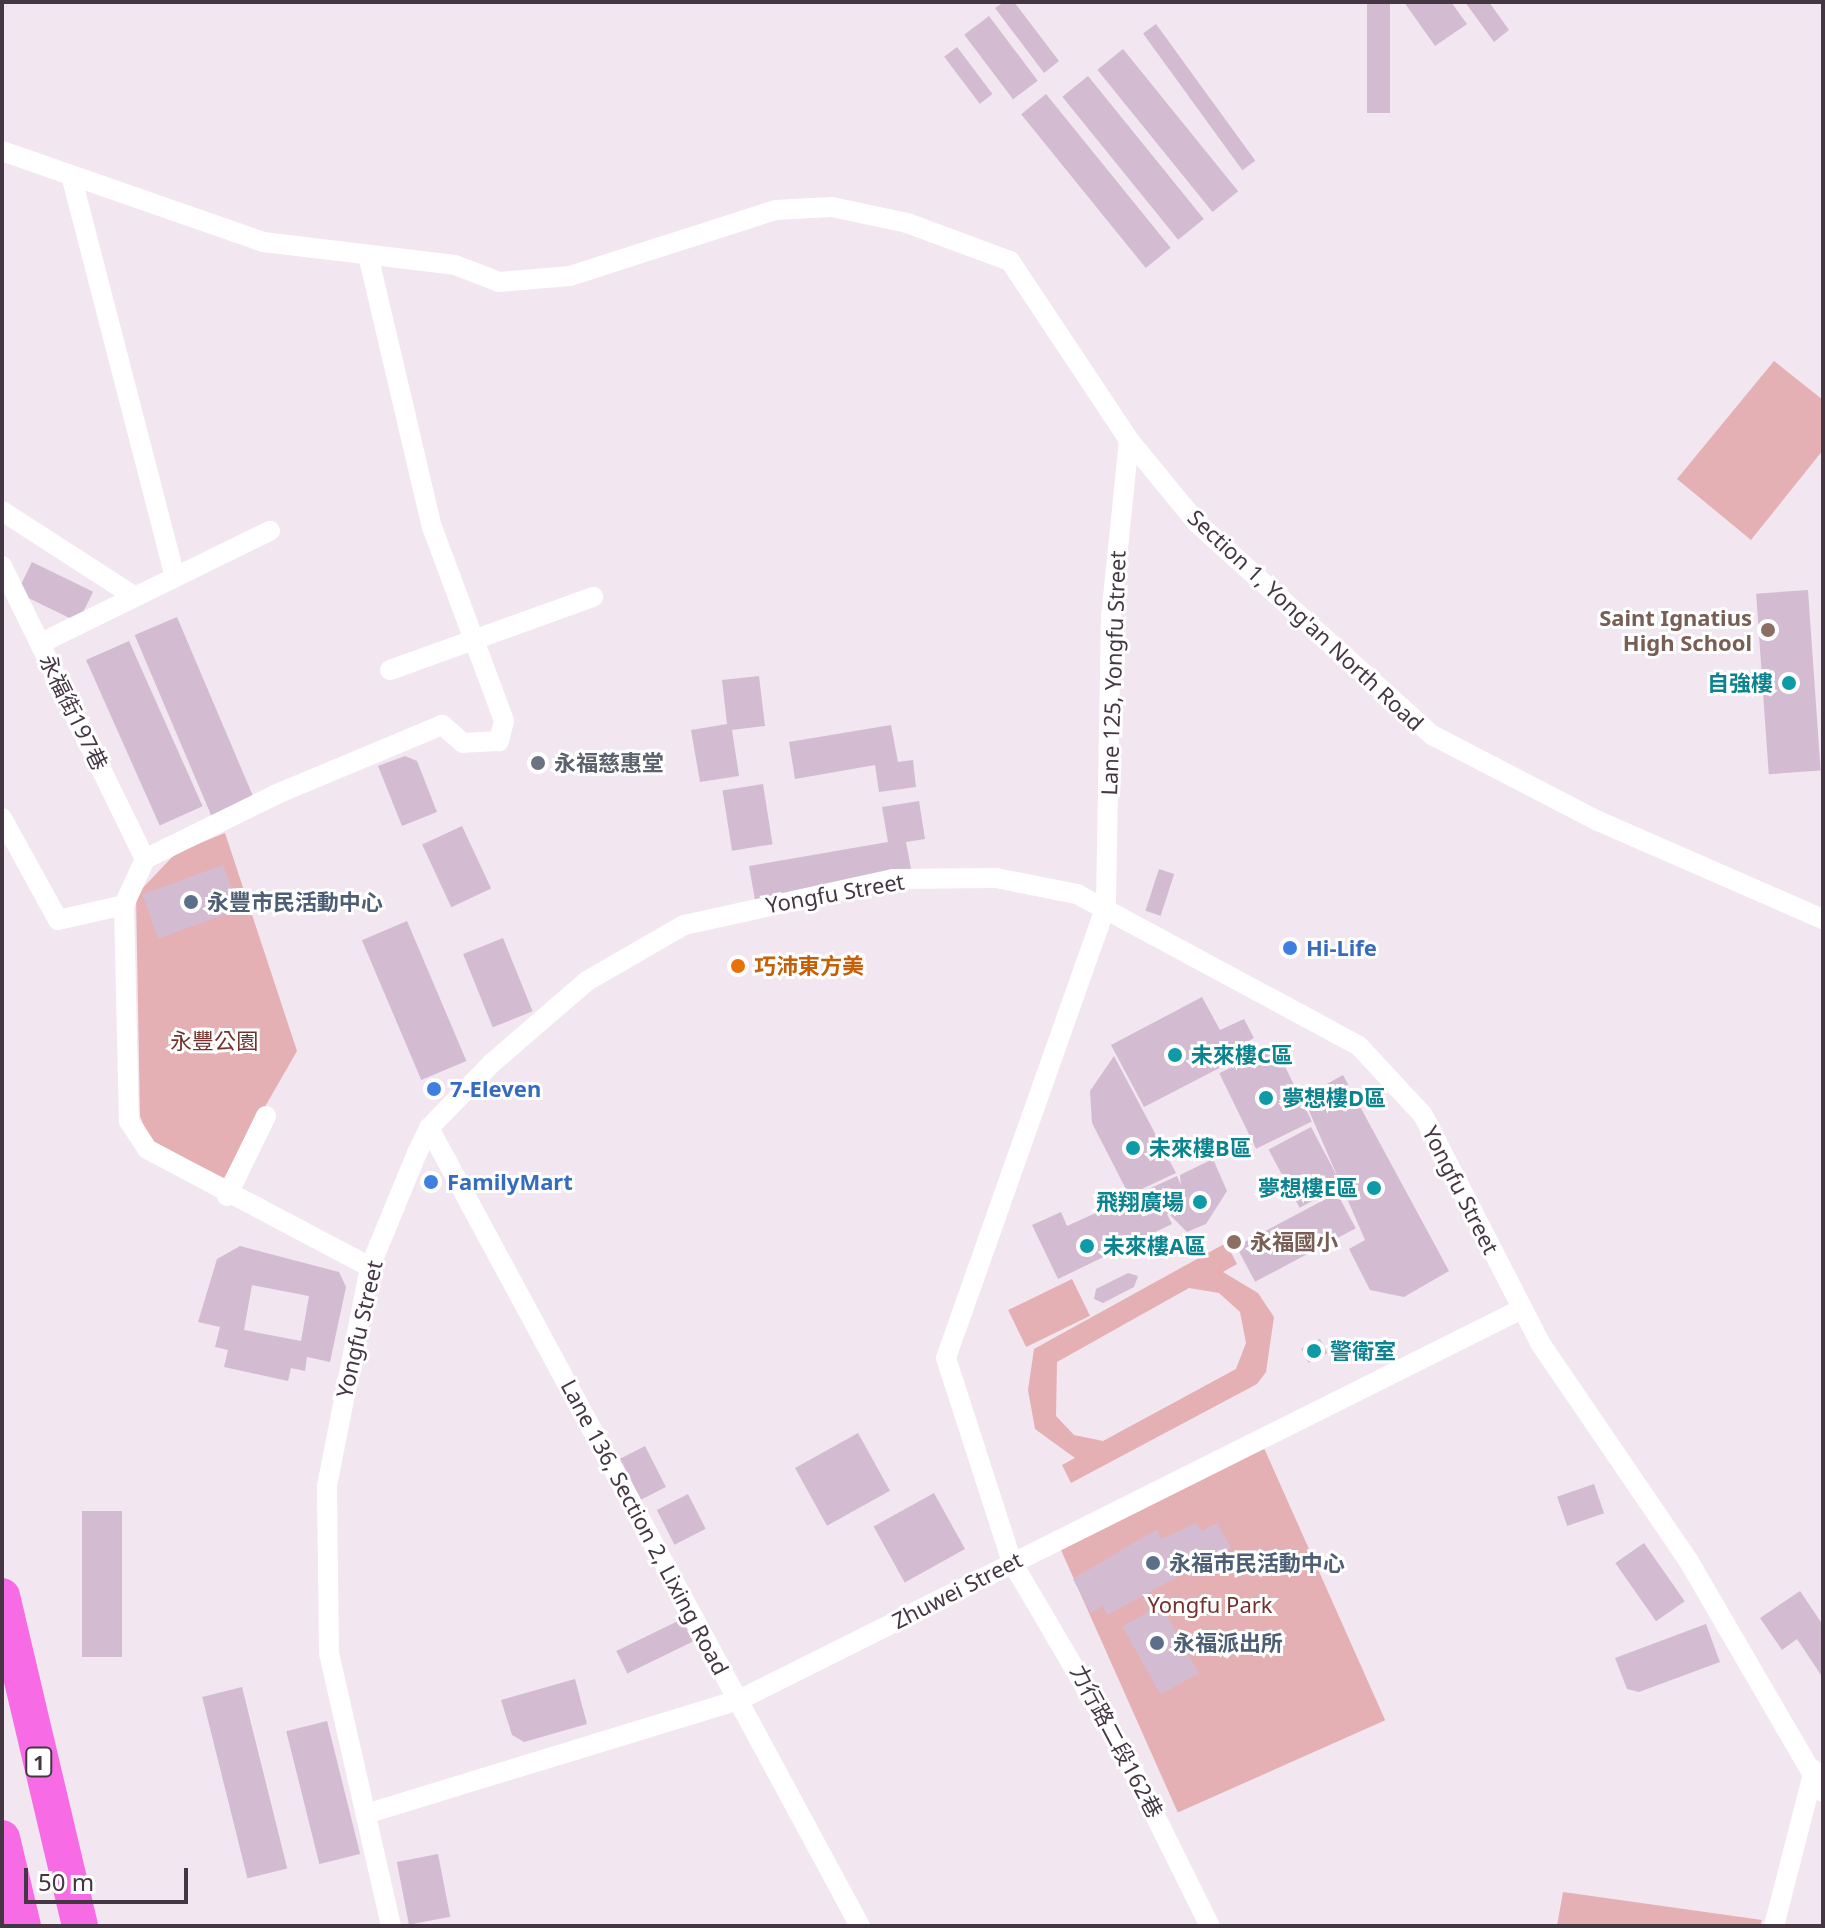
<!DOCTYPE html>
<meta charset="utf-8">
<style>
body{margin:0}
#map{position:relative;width:1825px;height:1928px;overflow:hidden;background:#f2e6f0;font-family:"Noto Sans","Noto Sans TC",sans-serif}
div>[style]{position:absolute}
.green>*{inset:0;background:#e5b0b4;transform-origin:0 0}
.building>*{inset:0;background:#d3bcd1;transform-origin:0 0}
.minor>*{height:20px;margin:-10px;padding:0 10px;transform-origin:10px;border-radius:10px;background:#fff}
.motorway>*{height:36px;margin:-18px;padding:0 18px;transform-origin:18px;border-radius:18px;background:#f76ce4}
.dots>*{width:22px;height:22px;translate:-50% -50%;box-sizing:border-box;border:4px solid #fff;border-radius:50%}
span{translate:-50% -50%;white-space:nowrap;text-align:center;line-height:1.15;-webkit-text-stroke:6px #fff;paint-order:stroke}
.shield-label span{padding:2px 6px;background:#fff;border:2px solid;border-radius:6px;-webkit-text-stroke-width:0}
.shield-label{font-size:20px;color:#443643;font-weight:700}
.education-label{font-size:22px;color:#785e54;font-weight:700}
.right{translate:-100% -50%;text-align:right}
.left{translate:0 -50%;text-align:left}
.street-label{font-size:22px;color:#443643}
.culture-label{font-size:22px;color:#0d838f;font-weight:700}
.worship-label{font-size:22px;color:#5b616d;font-weight:700}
.service-label{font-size:22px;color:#4e5e75;font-weight:700}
.shop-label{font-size:22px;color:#366cbe;font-weight:700}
.food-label{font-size:22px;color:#c56008;font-weight:700}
.park-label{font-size:22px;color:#73322c}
.frame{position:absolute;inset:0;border:4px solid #443643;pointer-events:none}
.scale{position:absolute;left:24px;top:1868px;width:164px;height:36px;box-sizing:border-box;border:4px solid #443643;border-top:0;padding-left:10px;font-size:24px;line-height:28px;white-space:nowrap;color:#443643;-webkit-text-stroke:6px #fff;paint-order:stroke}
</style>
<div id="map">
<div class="green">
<i style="clip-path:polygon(1774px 361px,1823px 400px,1823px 450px,1751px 540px,1677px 479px)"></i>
<i style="clip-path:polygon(225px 833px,297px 1051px,224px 1178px,150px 1141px,140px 1116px,136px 895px,176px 853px)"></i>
<i style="clip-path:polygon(evenodd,1226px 1243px,1237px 1264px,1223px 1272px,1258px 1293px,1274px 1317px,1266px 1372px,1257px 1384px,1071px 1483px,1062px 1465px,1075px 1458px,1035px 1429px,1028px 1390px,1034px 1349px,1226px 1243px,1189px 1288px,1219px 1293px,1240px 1312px,1246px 1343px,1236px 1369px,1103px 1441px,1074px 1435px,1056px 1416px,1057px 1362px,1189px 1288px)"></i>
<i style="left:1072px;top:1279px;width:41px;height:71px;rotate:64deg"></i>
<i style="left:1264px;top:1448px;width:298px;height:227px;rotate:66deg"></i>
<i style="clip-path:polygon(1563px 1892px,1762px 1920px,1760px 1926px,1557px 1926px)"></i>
</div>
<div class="building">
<i style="clip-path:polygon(1004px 2px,1014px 2px,1059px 61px,1044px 73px,995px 8px)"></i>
<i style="left:1367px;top:2px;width:23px;height:111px"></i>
<i style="clip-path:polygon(1404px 2px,1451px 2px,1467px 24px,1435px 46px)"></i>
<i style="clip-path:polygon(1465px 2px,1489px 2px,1509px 30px,1494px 42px)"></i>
<i style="left:989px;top:16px;width:81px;height:31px;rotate:53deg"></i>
<i style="left:1156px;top:24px;width:169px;height:16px;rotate:54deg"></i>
<i style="left:957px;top:47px;width:59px;height:16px;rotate:53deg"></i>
<i style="left:1123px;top:49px;width:183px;height:33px;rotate:51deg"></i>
<i style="left:1088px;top:76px;width:184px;height:33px;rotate:51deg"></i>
<i style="left:1046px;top:94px;width:198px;height:32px;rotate:51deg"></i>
<i style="left:32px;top:562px;width:68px;height:34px;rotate:26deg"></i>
<i style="left:1808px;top:590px;width:181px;height:52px;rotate:86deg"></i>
<i style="left:177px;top:617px;width:198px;height:46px;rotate:67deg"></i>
<i style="left:129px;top:641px;width:181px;height:47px;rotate:66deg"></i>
<i style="clip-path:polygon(759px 676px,765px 726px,732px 730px,739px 776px,700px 782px,691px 730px,727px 724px,722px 680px)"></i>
<i style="clip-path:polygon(891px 725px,898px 762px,913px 760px,916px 787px,879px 792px,875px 765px,795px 779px,789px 742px)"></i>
<i style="clip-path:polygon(405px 756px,417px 761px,437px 812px,402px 826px,378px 766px)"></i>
<i style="left:763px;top:784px;width:61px;height:41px;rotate:81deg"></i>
<i style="clip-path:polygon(919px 801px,925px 839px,906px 842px,912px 874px,755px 900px,749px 866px,888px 842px,882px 807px)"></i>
<i style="left:462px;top:826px;width:69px;height:44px;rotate:65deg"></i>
<i style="left:223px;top:865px;width:47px;height:86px;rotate:70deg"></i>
<i style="left:1159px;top:869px;width:16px;height:44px;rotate:18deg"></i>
<i style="left:407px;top:921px;width:152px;height:49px;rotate:67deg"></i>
<i style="left:503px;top:938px;width:79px;height:43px;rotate:68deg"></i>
<i style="clip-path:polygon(1202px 997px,1220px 1030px,1244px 1019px,1254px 1038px,1231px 1051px,1235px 1060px,1144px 1107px,1111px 1045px)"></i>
<i style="left:1275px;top:1046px;width:84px;height:62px;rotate:64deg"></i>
<i style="clip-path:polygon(1114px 1056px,1176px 1173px,1129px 1195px,1092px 1123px,1090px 1091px)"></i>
<i style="clip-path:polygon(1343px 1075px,1449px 1271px,1404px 1297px,1370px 1290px,1349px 1249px,1365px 1240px,1303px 1097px)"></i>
<i style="left:1311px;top:1127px;width:66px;height:48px;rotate:62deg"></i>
<i style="clip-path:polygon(1213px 1159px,1227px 1191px,1206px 1224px,1187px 1232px,1170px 1215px,1183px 1208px,1180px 1175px)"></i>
<i style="clip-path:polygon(1177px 1176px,1183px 1190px,1173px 1195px,1179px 1208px,1167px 1214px,1172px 1224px,1058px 1279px,1032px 1225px,1061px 1212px,1067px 1226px)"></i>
<i style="left:1337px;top:1193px;width:40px;height:114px;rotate:62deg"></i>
<i style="clip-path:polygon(evenodd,240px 1246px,339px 1272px,346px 1287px,330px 1362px,307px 1357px,305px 1371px,291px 1368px,288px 1381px,224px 1367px,228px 1350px,215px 1347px,220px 1327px,198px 1322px,217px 1259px,240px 1246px,252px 1285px,309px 1296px,301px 1341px,244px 1330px,252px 1285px)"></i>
<i style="clip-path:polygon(1128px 1273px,1138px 1276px,1134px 1287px,1103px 1303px,1094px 1299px,1096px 1289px)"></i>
<i style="left:1320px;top:1339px;width:16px;height:21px;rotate:63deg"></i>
<i style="left:858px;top:1433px;width:66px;height:72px;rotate:61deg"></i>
<i style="left:645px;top:1446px;width:46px;height:28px;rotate:63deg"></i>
<i style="left:1594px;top:1484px;width:31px;height:39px;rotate:71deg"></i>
<i style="left:934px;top:1493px;width:64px;height:69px;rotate:61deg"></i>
<i style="left:688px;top:1494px;width:39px;height:35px;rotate:63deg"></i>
<i style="left:82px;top:1511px;width:40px;height:146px"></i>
<i style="clip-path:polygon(1196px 1523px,1202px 1531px,1217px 1523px,1231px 1548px,1107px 1615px,1103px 1606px,1091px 1613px,1073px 1579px,1157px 1529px,1161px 1539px)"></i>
<i style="left:1644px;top:1543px;width:71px;height:35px;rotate:55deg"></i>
<i style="clip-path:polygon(1800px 1591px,1823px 1625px,1823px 1678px,1797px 1639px,1782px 1650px,1760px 1618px)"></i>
<i style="left:1161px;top:1605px;width:78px;height:44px;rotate:61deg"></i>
<i style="left:682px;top:1619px;width:25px;height:73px;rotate:64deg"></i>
<i style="clip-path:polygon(1706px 1624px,1720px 1662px,1639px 1692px,1627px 1689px,1615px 1658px)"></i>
<i style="clip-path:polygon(575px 1679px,587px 1724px,524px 1742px,512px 1735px,501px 1700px)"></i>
<i style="left:242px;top:1687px;width:187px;height:41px;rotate:76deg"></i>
<i style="left:327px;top:1721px;width:137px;height:42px;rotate:76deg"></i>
<i style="left:438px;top:1854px;width:64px;height:42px;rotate:79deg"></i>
</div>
<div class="minor">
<i style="left:2px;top:151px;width:276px;rotate:19.2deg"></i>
<i style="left:263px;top:242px;width:193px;rotate:6.8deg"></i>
<i style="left:455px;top:265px;width:47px;rotate:21.1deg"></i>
<i style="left:499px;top:282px;width:71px;rotate:-4.8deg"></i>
<i style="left:570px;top:276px;width:216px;rotate:-17.8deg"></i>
<i style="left:776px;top:210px;width:56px;rotate:-3.1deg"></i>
<i style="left:832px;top:207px;width:77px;rotate:12deg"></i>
<i style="left:907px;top:223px;width:110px;rotate:20.3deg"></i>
<i style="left:1010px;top:261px;width:215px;rotate:56.4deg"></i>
<i style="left:1129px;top:440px;width:106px;rotate:50.7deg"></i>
<i style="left:1196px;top:522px;width:318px;rotate:42.1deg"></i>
<i style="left:1432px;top:735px;width:185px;rotate:27.4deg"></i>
<i style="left:1596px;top:820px;width:248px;rotate:23.6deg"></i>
<i style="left:72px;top:179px;width:411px;rotate:75.5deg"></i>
<i style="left:368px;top:255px;width:279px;rotate:76.8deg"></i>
<i style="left:432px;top:527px;width:207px;rotate:69.6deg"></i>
<i style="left:504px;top:721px;width:21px;rotate:104deg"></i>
<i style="left:499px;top:741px;width:36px;rotate:177deg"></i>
<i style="left:463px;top:743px;width:28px;rotate:-139deg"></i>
<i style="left:442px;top:725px;width:181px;rotate:157.3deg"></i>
<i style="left:275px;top:795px;width:145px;rotate:153.8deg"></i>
<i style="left:145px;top:859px;width:51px;rotate:114.5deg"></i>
<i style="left:124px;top:905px;width:216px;rotate:88.7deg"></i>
<i style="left:129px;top:1121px;width:33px;rotate:57deg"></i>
<i style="left:147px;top:1149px;width:252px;rotate:27.9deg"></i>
<i style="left:1129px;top:440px;width:177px;rotate:95.8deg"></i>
<i style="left:1111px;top:616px;width:290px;rotate:91deg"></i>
<i style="left:1106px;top:906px;width:479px;rotate:109.5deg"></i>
<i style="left:946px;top:1358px;width:214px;rotate:72.1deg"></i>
<i style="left:1012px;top:1562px;width:221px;rotate:59.6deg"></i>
<i style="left:1124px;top:1753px;width:193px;rotate:63.6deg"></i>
<i style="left:2px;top:511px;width:157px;rotate:32.8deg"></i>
<i style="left:2px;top:566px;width:326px;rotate:64deg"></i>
<i style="left:41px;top:643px;width:255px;rotate:-26.1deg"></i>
<i style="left:390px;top:670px;width:216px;rotate:-19.8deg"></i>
<i style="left:2px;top:818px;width:116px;rotate:61.2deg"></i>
<i style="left:58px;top:920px;width:68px;rotate:-12.8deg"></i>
<i style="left:429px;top:1128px;width:907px;rotate:61.63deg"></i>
<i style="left:227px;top:1196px;width:89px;rotate:-64deg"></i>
<i style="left:369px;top:1813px;width:387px;rotate:-17deg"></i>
<i style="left:739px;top:1700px;width:875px;rotate:-26.54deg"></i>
<i style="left:391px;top:1926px;width:280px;rotate:-102.8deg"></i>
<i style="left:329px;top:1653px;width:167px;rotate:-90.7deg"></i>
<i style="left:327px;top:1486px;width:223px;rotate:-78.9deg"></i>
<i style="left:370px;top:1267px;width:123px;rotate:-67.6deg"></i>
<i style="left:417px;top:1153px;width:28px;rotate:-64deg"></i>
<i style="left:429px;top:1128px;width:91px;rotate:-45.9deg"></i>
<i style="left:492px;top:1063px;width:125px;rotate:-40.8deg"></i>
<i style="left:587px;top:981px;width:112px;rotate:-30deg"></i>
<i style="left:684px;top:925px;width:214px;rotate:-12.4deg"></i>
<i style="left:893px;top:879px;width:103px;rotate:-0.6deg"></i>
<i style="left:996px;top:878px;width:83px;rotate:11.2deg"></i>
<i style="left:1077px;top:894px;width:320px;rotate:28.3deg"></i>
<i style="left:1359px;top:1046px;width:94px;rotate:47.2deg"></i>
<i style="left:1423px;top:1115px;width:256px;rotate:62.8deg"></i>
<i style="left:1540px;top:1343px;width:263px;rotate:55.7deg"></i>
<i style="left:1688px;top:1560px;width:268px;rotate:59.8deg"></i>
<i style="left:1774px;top:1926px;width:161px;rotate:-75.6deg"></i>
</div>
<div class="motorway">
<i style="left:2px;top:1596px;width:339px;rotate:76.7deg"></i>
<i style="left:2px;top:1838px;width:90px;rotate:76.6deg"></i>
</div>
<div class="dots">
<i style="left:1768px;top:630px;background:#8d6e63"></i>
<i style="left:1789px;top:683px;background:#0f9aa8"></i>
<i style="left:538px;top:763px;background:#6b7280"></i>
<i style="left:191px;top:902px;background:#5c6f8a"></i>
<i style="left:1290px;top:948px;background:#3f7fe0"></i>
<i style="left:738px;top:966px;background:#e8710a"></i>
<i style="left:1175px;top:1055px;background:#0f9aa8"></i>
<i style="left:434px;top:1089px;background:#3f7fe0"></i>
<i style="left:1266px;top:1098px;background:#0f9aa8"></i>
<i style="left:1133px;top:1148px;background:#0f9aa8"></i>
<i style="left:431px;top:1182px;background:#3f7fe0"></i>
<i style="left:1374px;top:1188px;background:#0f9aa8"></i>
<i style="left:1200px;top:1202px;background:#0f9aa8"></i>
<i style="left:1234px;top:1242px;background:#8d6e63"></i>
<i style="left:1087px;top:1246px;background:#0f9aa8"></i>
<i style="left:1314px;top:1351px;background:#0f9aa8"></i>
<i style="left:1153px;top:1563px;background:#5c6f8a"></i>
<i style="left:1157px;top:1643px;background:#5c6f8a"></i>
</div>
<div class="shield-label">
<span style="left:39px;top:1762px">1</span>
</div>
<div class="education-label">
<span class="right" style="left:1752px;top:630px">Saint Ignatius<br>High School</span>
<span class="left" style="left:1250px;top:1242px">永福國小</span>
</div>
<div class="street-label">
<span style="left:1306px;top:620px;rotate:43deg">Section 1, Yong'an North Road</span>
<span style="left:1113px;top:673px;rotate:-88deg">Lane 125, Yongfu Street</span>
<span style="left:74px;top:712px;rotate:64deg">永福街197巷</span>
<span style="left:835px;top:893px;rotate:-10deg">Yongfu Street</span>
<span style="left:1461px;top:1190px;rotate:63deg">Yongfu Street</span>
<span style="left:359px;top:1329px;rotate:-77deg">Yongfu Street</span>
<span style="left:645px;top:1527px;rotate:62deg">Lane 136, Section 2, Lixing Road</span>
<span style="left:957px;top:1590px;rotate:-27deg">Zhuwei Street</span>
<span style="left:1117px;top:1741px;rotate:62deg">力行路二段162巷</span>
</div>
<div class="culture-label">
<span class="right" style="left:1773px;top:683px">自強樓</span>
<span class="left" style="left:1191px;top:1055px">未來樓C區</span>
<span class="left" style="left:1282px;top:1098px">夢想樓D區</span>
<span class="left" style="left:1149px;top:1148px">未來樓B區</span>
<span class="right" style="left:1358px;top:1188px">夢想樓E區</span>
<span class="right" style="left:1184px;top:1202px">飛翔廣場</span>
<span class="left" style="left:1103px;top:1246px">未來樓A區</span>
<span class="left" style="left:1330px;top:1351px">警衛室</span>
</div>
<div class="worship-label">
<span class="left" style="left:554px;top:763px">永福慈惠堂</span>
</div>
<div class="service-label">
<span class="left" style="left:207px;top:902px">永豐市民活動中心</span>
<span class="left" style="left:1169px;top:1563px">永福市民活動中心</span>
<span class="left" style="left:1173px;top:1643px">永福派出所</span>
</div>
<div class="shop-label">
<span class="left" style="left:1306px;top:948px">Hi-Life</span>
<span class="left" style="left:450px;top:1089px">7-Eleven</span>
<span class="left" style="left:447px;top:1182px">FamilyMart</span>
</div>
<div class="food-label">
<span class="left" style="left:754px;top:966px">巧沛東方美</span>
</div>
<div class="park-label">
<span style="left:214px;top:1041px">永豐公園</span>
<span style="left:1210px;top:1605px">Yongfu Park</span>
</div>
<div class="frame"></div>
<div class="scale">50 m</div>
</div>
